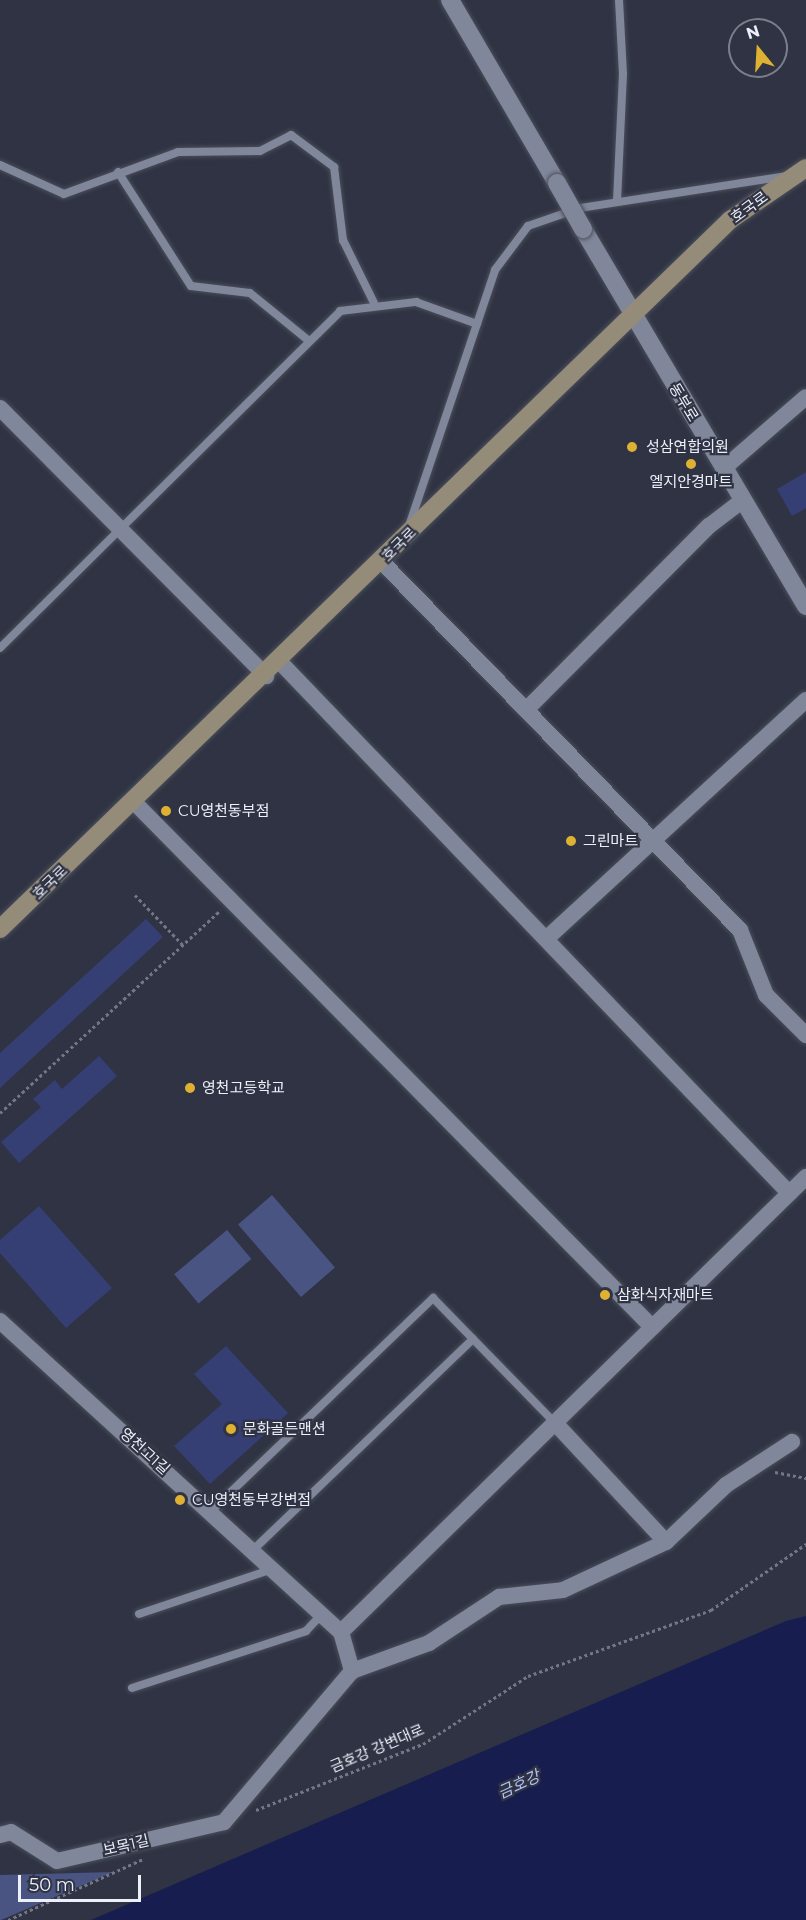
<!DOCTYPE html>
<meta charset="utf-8">
<style>
body{margin:0}
#map{position:relative;width:806px;height:1920px;overflow:hidden;background:#2f3343;font-family:Montserrat,"Noto Sans KR",sans-serif}
div>[style]{position:absolute}
.green>*{inset:0;background:#4a5482;transform-origin:0 0}
.water>*{inset:0;background:#171d4e}
.building>*{inset:0;background:#353f74}
.path>*{height:3px;margin-top:-1.5px;transform-origin:0;background:repeating-linear-gradient(90deg,#737785 0 3px,transparent 0 6px)}
.roads{filter:drop-shadow(0 0 2px #4a4e5b) drop-shadow(0 0 2px #4a4e5b)}
.service>*{height:8px;margin:-4px;padding:0 4px;transform-origin:4px;border-radius:4px;background:#81879a}
.minor>*{height:16px;margin:-8px;padding:0 8px;transform-origin:8px;border-radius:8px;background:#81879a}
.tertiary>*{height:18px;margin:-9px;padding:0 9px;transform-origin:9px;border-radius:9px;background:#81879a}
.secondary>*{height:18px;margin:-9px;padding:0 9px;transform-origin:9px;border-radius:9px;background:#948c78}
.bridges{filter:drop-shadow(0 0 2px #4a4e5b) drop-shadow(0 0 2px #4a4e5b)}
.tertiary-bridge>*{height:18px;margin:-9px;padding:0 9px;transform-origin:9px;border-radius:9px;background:#81879a}
.dots>*{width:16px;height:16px;translate:-50% -50%;box-sizing:border-box;border:3px solid #2f3343;border-radius:50%}
span{translate:-50% -50%;white-space:nowrap;text-align:center;line-height:1.15;-webkit-text-stroke:4.5px #2f3343;paint-order:stroke}
.street-label{font-size:15px;color:#edf0fa}
.poi-label{font-size:15px;color:#edf0fa}
.left{translate:0 -50%;text-align:left}
.water-label{font-size:16px;color:#b5c2f4;font-style:italic}
.north{position:absolute;left:728px;top:18px;width:60px;height:60px;box-sizing:border-box;background:#2f3343;border:2px solid #7b7f8c;border-radius:50%;rotate:342deg;font-size:16px;font-weight:700;line-height:24px;text-align:center;color:#edf0fa}
.north::after{content:'';display:block;margin:auto;width:21px;height:27px;background:#deb133;clip-path:polygon(50% 0,100% 100%,50% 72%,0 100%)}
.scale{position:absolute;left:18px;top:1875px;width:123px;height:27px;box-sizing:border-box;border:3px solid #edf0fa;border-top:0;padding-left:8px;font-size:18px;line-height:21px;white-space:nowrap;color:#edf0fa;-webkit-text-stroke:4px #2f3343;paint-order:stroke}
</style>
<div id="map">
<div class="green">
<i style="left:272px;top:1195px;width:96px;height:45px;rotate:49deg"></i>
<i style="left:227px;top:1230px;width:38px;height:69px;rotate:50deg"></i>
<i style="clip-path:polygon(113px 1872px,1px 1920px,0 1920px,0 1875px)"></i>
</div>
<div class="water">
<i style="clip-path:polygon(806px 1616px,806px 1920px,91px 1920px,786px 1621px)"></i>
</div>
<div class="building">
<i style="clip-path:polygon(806px 472px,806px 508px,792px 516px,777px 489px)"></i>
<i style="clip-path:polygon(146px 919px,163px 937px,0 1088px,0 1053px)"></i>
<i style="clip-path:polygon(99px 1056px,117px 1076px,19px 1163px,1px 1142px,41px 1107px,33px 1099px,55px 1080px,62px 1089px)"></i>
<i style="clip-path:polygon(39px 1206px,112px 1288px,66px 1328px,0 1253px,0 1240px)"></i>
<i style="clip-path:polygon(226px 1346px,288px 1413px,210px 1484px,174px 1446px,222px 1404px,194px 1374px)"></i>
</div>
<div class="path">
<i style="left:135px;top:895px;width:69px;rotate:46.2deg"></i>
<i style="left:0;top:1113px;width:300px;rotate:-42.6deg"></i>
<i style="left:775px;top:1472px;width:32px;rotate:11deg"></i>
<i style="left:256px;top:1810px;width:180px;rotate:-21.6deg"></i>
<i style="left:423px;top:1744px;width:125px;rotate:-32.9deg"></i>
<i style="left:528px;top:1676px;width:195px;rotate:-19.8deg"></i>
<i style="left:711px;top:1610px;width:116px;rotate:-34.8deg"></i>
<i style="left:8px;top:1920px;width:148px;rotate:-24.3deg"></i>
</div>
<div class="roads">
<div class="service">
<i style="left:0;top:165px;width:70px;rotate:24.4deg"></i>
<i style="left:64px;top:194px;width:121px;rotate:-20.2deg"></i>
<i style="left:178px;top:152px;width:82px;rotate:-0.7deg"></i>
<i style="left:260px;top:151px;width:35px;rotate:-27deg"></i>
<i style="left:291px;top:135px;width:54px;rotate:36.7deg"></i>
<i style="left:334px;top:167px;width:74px;rotate:83deg"></i>
<i style="left:343px;top:240px;width:70px;rotate:63.8deg"></i>
<i style="left:118px;top:172px;width:135px;rotate:57.4deg"></i>
<i style="left:191px;top:286px;width:59px;rotate:6.8deg"></i>
<i style="left:250px;top:293px;width:76px;rotate:39.1deg"></i>
<i style="left:617px;top:201px;width:127px;rotate:-87.3deg"></i>
<i style="left:623px;top:74px;width:74px;rotate:-93.1deg"></i>
<i style="left:409px;top:526px;width:270px;rotate:-71.4deg"></i>
<i style="left:495px;top:270px;width:55px;rotate:-53.1deg"></i>
<i style="left:528px;top:226px;width:55px;rotate:-19.1deg"></i>
<i style="left:580px;top:208px;width:209px;rotate:-8.8deg"></i>
<i style="left:0;top:648px;width:479px;rotate:-44.7deg"></i>
<i style="left:340px;top:311px;width:77px;rotate:-6.8deg"></i>
<i style="left:416px;top:302px;width:65px;rotate:19.8deg"></i>
<i style="left:211px;top:1511px;width:308px;rotate:-43.8deg"></i>
<i style="left:433px;top:1298px;width:175px;rotate:45.7deg"></i>
<i style="left:253px;top:1550px;width:305px;rotate:-43.8deg"></i>
<i style="left:139px;top:1614px;width:141px;rotate:-18.6deg"></i>
<i style="left:132px;top:1688px;width:183px;rotate:-18.1deg"></i>
<i style="left:306px;top:1631px;width:23px;rotate:-47deg"></i>
</div>
<div class="minor">
<i style="left:0;top:408px;width:378px;rotate:45.2deg"></i>
<i style="left:724px;top:468px;width:108px;rotate:-40.9deg"></i>
<i style="left:381px;top:561px;width:515px;rotate:45.79deg"></i>
<i style="left:740px;top:930px;width:70px;rotate:68.2deg"></i>
<i style="left:766px;top:995px;width:57px;rotate:45deg"></i>
<i style="left:280px;top:662px;width:736px;rotate:46.21deg"></i>
<i style="left:527px;top:709px;width:258px;rotate:-45.2deg"></i>
<i style="left:709px;top:526px;width:43px;rotate:-37.4deg"></i>
<i style="left:134px;top:802px;width:738px;rotate:45.38deg"></i>
<i style="left:546px;top:939px;width:353px;rotate:-42.6deg"></i>
<i style="left:0;top:1321px;width:462px;rotate:42.4deg"></i>
<i style="left:666px;top:1542px;width:83px;rotate:-43.5deg"></i>
<i style="left:726px;top:1485px;width:79px;rotate:-33.1deg"></i>
<i style="left:341px;top:1632px;width:651px;rotate:-44.38deg"></i>
<i style="left:341px;top:1632px;width:41px;rotate:74.2deg"></i>
<i style="left:0;top:1835px;width:11px;rotate:-15deg"></i>
<i style="left:11px;top:1832px;width:54px;rotate:32.2deg"></i>
<i style="left:57px;top:1861px;width:171px;rotate:-13.1deg"></i>
<i style="left:224px;top:1822px;width:198px;rotate:-49.7deg"></i>
<i style="left:352px;top:1671px;width:82px;rotate:-20deg"></i>
<i style="left:429px;top:1643px;width:84px;rotate:-33.3deg"></i>
<i style="left:499px;top:1597px;width:64px;rotate:-6.2deg"></i>
<i style="left:563px;top:1590px;width:114px;rotate:-25deg"></i>
<i style="left:666px;top:1542px;width:163px;rotate:-133deg"></i>
</div>
<div class="tertiary">
<i style="left:450px;top:0;width:212px;rotate:59.7deg"></i>
<i style="left:583px;top:229px;width:438px;rotate:59.4deg"></i>
</div>
<div class="secondary">
<i style="left:0;top:929px;width:1018px;rotate:-44.16deg"></i>
<i style="left:730px;top:220px;width:92px;rotate:-34.4deg"></i>
</div>
</div>
<div class="bridges">
<div class="tertiary-bridge">
<i style="left:557px;top:183px;width:53px;rotate:60.5deg"></i>
</div>
</div>
<div class="dots">
<i style="left:632px;top:447px;background:#deb133"></i>
<i style="left:691px;top:464px;background:#deb133"></i>
<i style="left:166px;top:811px;background:#deb133"></i>
<i style="left:571px;top:841px;background:#deb133"></i>
<i style="left:190px;top:1088px;background:#deb133"></i>
<i style="left:605px;top:1295px;background:#deb133"></i>
<i style="left:231px;top:1429px;background:#deb133"></i>
<i style="left:180px;top:1500px;background:#deb133"></i>
</div>
<div class="street-label">
<span style="left:749px;top:207px;rotate:-36deg">호국로</span>
<span style="left:684px;top:402px;rotate:59deg">동부로</span>
<span style="left:399px;top:544px;rotate:-45deg">호국로</span>
<span style="left:50px;top:882px;rotate:-44deg">호국로</span>
<span style="left:145px;top:1451px;rotate:42deg">영천고1길</span>
<span style="left:377px;top:1748px;rotate:-23deg">금호강 강변대로</span>
<span style="left:126px;top:1845px;rotate:-13deg">보목1길</span>
</div>
<div class="poi-label">
<span class="left" style="left:646px;top:447px">성삼연합의원</span>
<span style="left:691px;top:482px">엘지안경마트</span>
<span class="left" style="left:178px;top:811px">CU영천동부점</span>
<span class="left" style="left:583px;top:841px">그린마트</span>
<span class="left" style="left:202px;top:1088px">영천고등학교</span>
<span class="left" style="left:617px;top:1295px">삼화식자재마트</span>
<span class="left" style="left:243px;top:1429px">문화골든맨션</span>
<span class="left" style="left:192px;top:1500px">CU영천동부강변점</span>
</div>
<div class="water-label">
<span style="left:519px;top:1785px;rotate:-25deg">금호강</span>
</div>
<div class="north">N</div>
<div class="scale">50 m</div>
</div>
